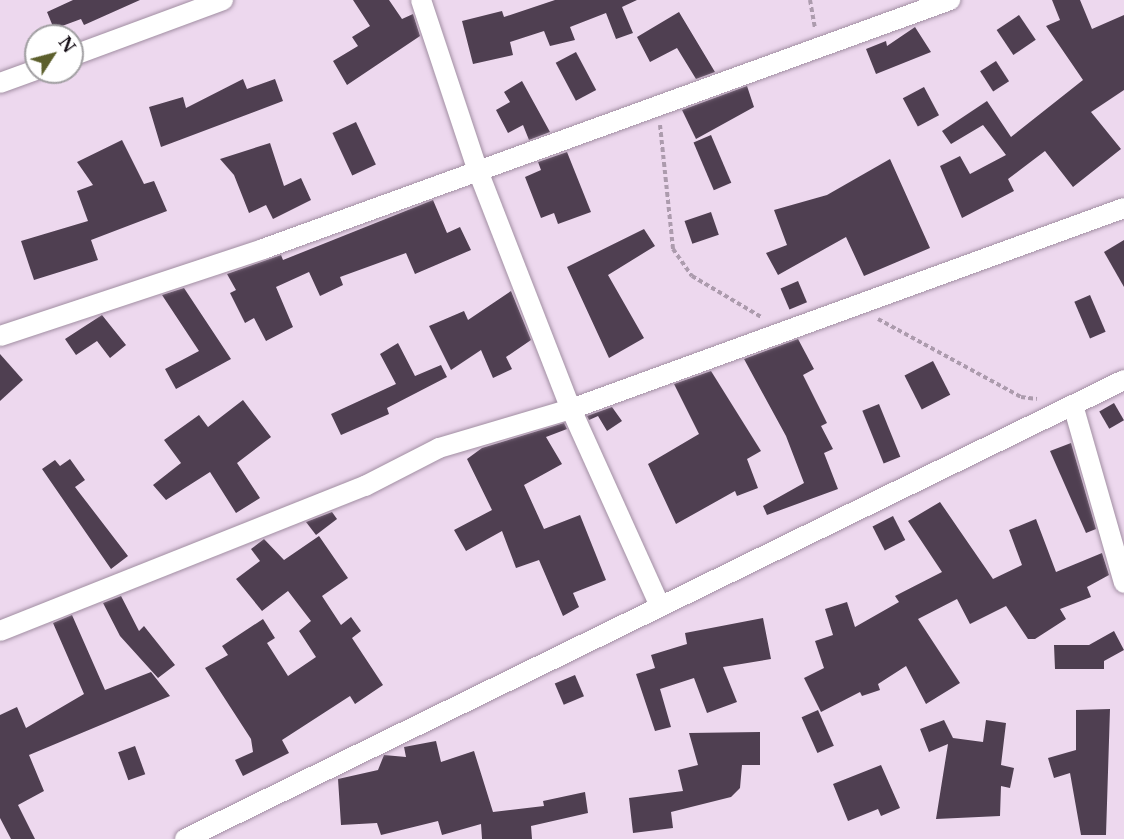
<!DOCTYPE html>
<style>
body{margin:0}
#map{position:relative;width:1124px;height:839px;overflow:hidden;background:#edd8ee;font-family:"Libre Baskerville",serif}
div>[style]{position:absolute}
.building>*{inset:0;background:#4f3f51;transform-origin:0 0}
.path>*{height:4px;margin-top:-2px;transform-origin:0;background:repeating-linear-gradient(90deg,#ac9bad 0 4.5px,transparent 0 7.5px)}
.roads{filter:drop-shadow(0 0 2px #a18ea2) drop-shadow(0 0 2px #a18ea2)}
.street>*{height:20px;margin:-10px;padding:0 10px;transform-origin:10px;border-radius:10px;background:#fff}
span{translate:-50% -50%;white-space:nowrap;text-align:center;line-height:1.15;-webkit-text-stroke:6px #fff;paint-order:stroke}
.north{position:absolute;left:24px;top:24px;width:60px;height:60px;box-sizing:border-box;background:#fff;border:2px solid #a19fa2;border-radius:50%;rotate:54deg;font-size:16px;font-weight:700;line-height:24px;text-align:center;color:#150e16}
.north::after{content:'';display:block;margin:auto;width:21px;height:27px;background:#5c5f2c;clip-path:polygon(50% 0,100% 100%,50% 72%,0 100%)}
</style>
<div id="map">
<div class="building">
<i style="clip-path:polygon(73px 0,140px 0,84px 25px,81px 19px,54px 29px,47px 12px)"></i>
<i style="clip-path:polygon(353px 0,389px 0,402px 19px,413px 14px,420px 36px,347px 85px,333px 61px,358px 46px,352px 37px,370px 26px)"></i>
<i style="clip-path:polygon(555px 0,637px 0,622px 7px,633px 33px,616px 39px,606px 13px,570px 27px,575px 40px,550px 46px,544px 31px,510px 42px,513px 55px,473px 64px,462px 21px,502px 11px,504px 17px)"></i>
<i style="clip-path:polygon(1052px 0,1080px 0,1092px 29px,1124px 15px,1124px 90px,1091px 112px,1121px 149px,1073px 187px,1045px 151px,1008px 179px,1014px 191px,962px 218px,940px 166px,960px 156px,970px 174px,1006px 155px,983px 125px,951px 144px,942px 131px,987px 101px,1011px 137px,1083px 80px,1046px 26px,1060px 20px)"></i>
<i style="clip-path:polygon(679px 12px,715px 72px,696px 79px,677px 48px,650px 62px,637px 37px)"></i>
<i style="left:1019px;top:15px;width:30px;height:27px;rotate:56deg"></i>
<i style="clip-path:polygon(915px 27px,931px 52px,876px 74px,866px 49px,886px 41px,887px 46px)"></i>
<i style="left:576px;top:52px;width:43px;height:23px;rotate:62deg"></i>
<i style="left:996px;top:61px;width:24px;height:19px;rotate:57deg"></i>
<i style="clip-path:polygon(243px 79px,247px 89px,275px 79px,283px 101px,161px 147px,149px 107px,183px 97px,186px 108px)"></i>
<i style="clip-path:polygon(522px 81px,550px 132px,529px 140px,523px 125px,508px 133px,496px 110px,510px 102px,504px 92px)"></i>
<i style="clip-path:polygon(747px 86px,754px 107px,696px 139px,682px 110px)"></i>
<i style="left:924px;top:87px;width:32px;height:24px;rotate:62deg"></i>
<i style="left:356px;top:122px;width:47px;height:26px;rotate:65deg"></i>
<i style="left:711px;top:135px;width:52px;height:19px;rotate:67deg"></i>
<i style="clip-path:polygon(122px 140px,144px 184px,154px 181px,167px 211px,91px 240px,98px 260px,34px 280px,21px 241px,88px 221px,77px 191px,93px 185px,77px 162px)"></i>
<i style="clip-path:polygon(270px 143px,284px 186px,301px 178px,311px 200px,273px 219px,266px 205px,249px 213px,234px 175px,220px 159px)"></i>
<i style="clip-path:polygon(567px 152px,591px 212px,558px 224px,554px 213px,541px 218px,525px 177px,541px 170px,538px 162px)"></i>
<i style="clip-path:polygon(890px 159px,930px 248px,864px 276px,846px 237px,778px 275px,766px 253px,787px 245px,774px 210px,827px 195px)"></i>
<i style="clip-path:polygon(433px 200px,447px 233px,460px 227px,471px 250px,415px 274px,406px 253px,340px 277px,343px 285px,320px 296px,309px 272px,276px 287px,293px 327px,266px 341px,254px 318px,245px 323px,230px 293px,236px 290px,227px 274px,281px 255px,283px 260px)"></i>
<i style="left:711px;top:212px;width:24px;height:28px;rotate:71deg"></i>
<i style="clip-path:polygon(644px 229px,655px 246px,608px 275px,644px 338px,609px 358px,567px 267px)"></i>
<i style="clip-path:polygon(1124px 240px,1124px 287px,1104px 252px)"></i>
<i style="left:798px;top:281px;width:23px;height:19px;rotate:67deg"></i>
<i style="clip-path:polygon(184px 288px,231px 359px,176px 389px,165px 369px,199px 351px,162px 295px)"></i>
<i style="clip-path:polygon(511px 291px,531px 340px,506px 357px,512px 369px,493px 378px,481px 350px,451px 370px,429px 326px,464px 311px,468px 320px)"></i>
<i style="left:1090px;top:295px;width:40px;height:17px;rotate:67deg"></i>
<i style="clip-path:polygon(102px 315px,126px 345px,110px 358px,97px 341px,76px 355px,65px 339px)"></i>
<i style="clip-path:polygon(798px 339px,814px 369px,803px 375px,827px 423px,821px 426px,833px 449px,824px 453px,838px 489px,767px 515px,763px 506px,804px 483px,786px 436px,744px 359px)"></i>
<i style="clip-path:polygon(398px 343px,415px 376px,441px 365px,447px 377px,387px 408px,389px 414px,341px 435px,331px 414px,396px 384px,380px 354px)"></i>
<i style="clip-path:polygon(0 354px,23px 380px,0 401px)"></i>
<i style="left:933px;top:361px;width:38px;height:32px;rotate:63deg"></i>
<i style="clip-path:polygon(711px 371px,761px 451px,747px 459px,758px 488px,737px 496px,735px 491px,676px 524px,648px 464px,699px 434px,674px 384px)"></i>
<i style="clip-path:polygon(243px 400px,271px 437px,237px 463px,260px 498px,236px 513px,210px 472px,166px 500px,153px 485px,181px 463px,164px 440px,199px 415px,208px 427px)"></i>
<i style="left:1114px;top:403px;width:20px;height:17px;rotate:60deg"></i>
<i style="left:879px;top:404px;width:57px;height:18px;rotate:68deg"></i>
<i style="clip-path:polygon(612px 407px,622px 421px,607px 431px,598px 416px,589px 420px,587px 416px)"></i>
<i style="clip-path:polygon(564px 423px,567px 429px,546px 437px,562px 464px,524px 485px,544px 529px,580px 515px,606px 580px,573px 593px,579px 607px,563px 616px,539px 560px,516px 568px,502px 531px,466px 551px,454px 530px,492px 510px,467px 459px,482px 448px)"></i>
<i style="clip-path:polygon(1071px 443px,1096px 529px,1086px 533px,1050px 451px)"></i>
<i style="clip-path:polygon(70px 459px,85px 480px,75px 487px,128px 556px,111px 569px,42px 469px,55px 460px,60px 466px)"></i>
<i style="clip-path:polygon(940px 502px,993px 579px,1022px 565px,1009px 530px,1036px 519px,1056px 572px,1102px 553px,1109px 575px,1087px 587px,1091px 597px,1060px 609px,1066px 619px,1035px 639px,1028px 639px,1006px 606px,970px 624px,957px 599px,918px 619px,960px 683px,926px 704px,906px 666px,878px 684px,880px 690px,862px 696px,860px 692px,821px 712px,804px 678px,824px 668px,815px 641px,833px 635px,825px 609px,847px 602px,855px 627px,899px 602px,895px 596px,942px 572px,908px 521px)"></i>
<i style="clip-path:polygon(332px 512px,337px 519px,316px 535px,306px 522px)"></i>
<i style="left:893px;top:516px;width:27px;height:23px;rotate:63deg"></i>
<i style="clip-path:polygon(319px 536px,348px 578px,322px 596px,341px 625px,351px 617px,361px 631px,352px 638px,383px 685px,355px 704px,350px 696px,282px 740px,289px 753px,243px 776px,235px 760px,253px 752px,251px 739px,205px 668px,228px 655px,222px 646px,263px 619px,275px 638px,267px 643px,288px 676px,316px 657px,299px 631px,311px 621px,288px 591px,262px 611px,236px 579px,260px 561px,251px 549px,264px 539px,284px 560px)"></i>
<i style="clip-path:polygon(121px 596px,139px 631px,144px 626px,175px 665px,158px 678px,120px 636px,103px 603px)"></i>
<i style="clip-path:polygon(72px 615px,105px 690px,151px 672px,170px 696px,29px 755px,44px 791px,18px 805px,35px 839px,11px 839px,0 818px,0 715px,17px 707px,26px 728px,84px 694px,53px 623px)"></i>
<i style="clip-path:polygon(763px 618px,771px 659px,723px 667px,737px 702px,707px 713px,694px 678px,660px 689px,671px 727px,655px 731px,636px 674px,655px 668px,651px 655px,687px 644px,685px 633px)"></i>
<i style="clip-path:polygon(1114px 631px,1124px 650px,1104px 661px,1104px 669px,1055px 669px,1054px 645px,1089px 645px)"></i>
<i style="left:575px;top:675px;width:23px;height:22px;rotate:67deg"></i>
<i style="clip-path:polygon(1110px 709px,1106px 835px,1081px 835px,1070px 773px,1054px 778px,1048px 758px,1076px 750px,1076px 710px)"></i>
<i style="left:818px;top:710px;width:39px;height:18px;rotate:66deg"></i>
<i style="clip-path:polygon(944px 720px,953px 738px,983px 742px,986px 720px,1006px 723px,1001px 765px,1014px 768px,1010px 788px,1001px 786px,1000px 816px,936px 819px,948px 744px,929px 752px,920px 729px)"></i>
<i style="clip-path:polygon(760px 732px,760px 765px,742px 765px,740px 788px,731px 797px,671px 812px,673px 828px,633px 833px,629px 798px,683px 791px,678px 770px,698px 765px,689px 733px)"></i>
<i style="clip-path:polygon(436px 741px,441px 762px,474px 751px,493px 812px,544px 806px,543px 801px,585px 792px,588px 813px,531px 826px,532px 839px,482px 839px,481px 824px,442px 835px,438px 821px,381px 835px,377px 823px,341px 825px,338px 779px,378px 770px,384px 755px,406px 757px,404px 747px)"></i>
<i style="left:135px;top:746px;width:30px;height:18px;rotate:70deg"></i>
<i style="clip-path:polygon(881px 765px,900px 808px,881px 816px,878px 809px,848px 821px,833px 784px)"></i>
</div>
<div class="path">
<i style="left:810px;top:0;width:29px;rotate:80deg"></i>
<i style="left:660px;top:125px;width:125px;rotate:84deg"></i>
<i style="left:673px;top:249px;width:33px;rotate:55deg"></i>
<i style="left:692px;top:276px;width:80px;rotate:30.7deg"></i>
<i style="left:878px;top:319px;width:163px;rotate:28.6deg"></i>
<i style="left:1021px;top:397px;width:16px;rotate:7deg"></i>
</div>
<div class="roads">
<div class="street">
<i style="left:421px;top:0;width:180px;rotate:71.6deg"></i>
<i style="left:478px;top:171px;width:256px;rotate:68.7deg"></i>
<i style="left:571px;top:409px;width:214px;rotate:65.7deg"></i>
<i style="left:72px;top:56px;width:161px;rotate:-20.3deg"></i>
<i style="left:0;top:83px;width:38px;rotate:-20deg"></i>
<i style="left:0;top:336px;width:277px;rotate:-18.3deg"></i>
<i style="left:263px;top:249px;width:731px;rotate:-19.92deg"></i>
<i style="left:1073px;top:405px;width:185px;rotate:74deg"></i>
<i style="left:0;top:631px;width:393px;rotate:-21.7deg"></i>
<i style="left:365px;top:486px;width:83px;rotate:-27.2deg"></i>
<i style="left:439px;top:448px;width:138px;rotate:-16.5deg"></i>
<i style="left:571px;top:409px;width:588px;rotate:-19.97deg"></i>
<i style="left:185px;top:839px;width:1045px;rotate:-26.05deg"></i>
</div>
</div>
<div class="north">N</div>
</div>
